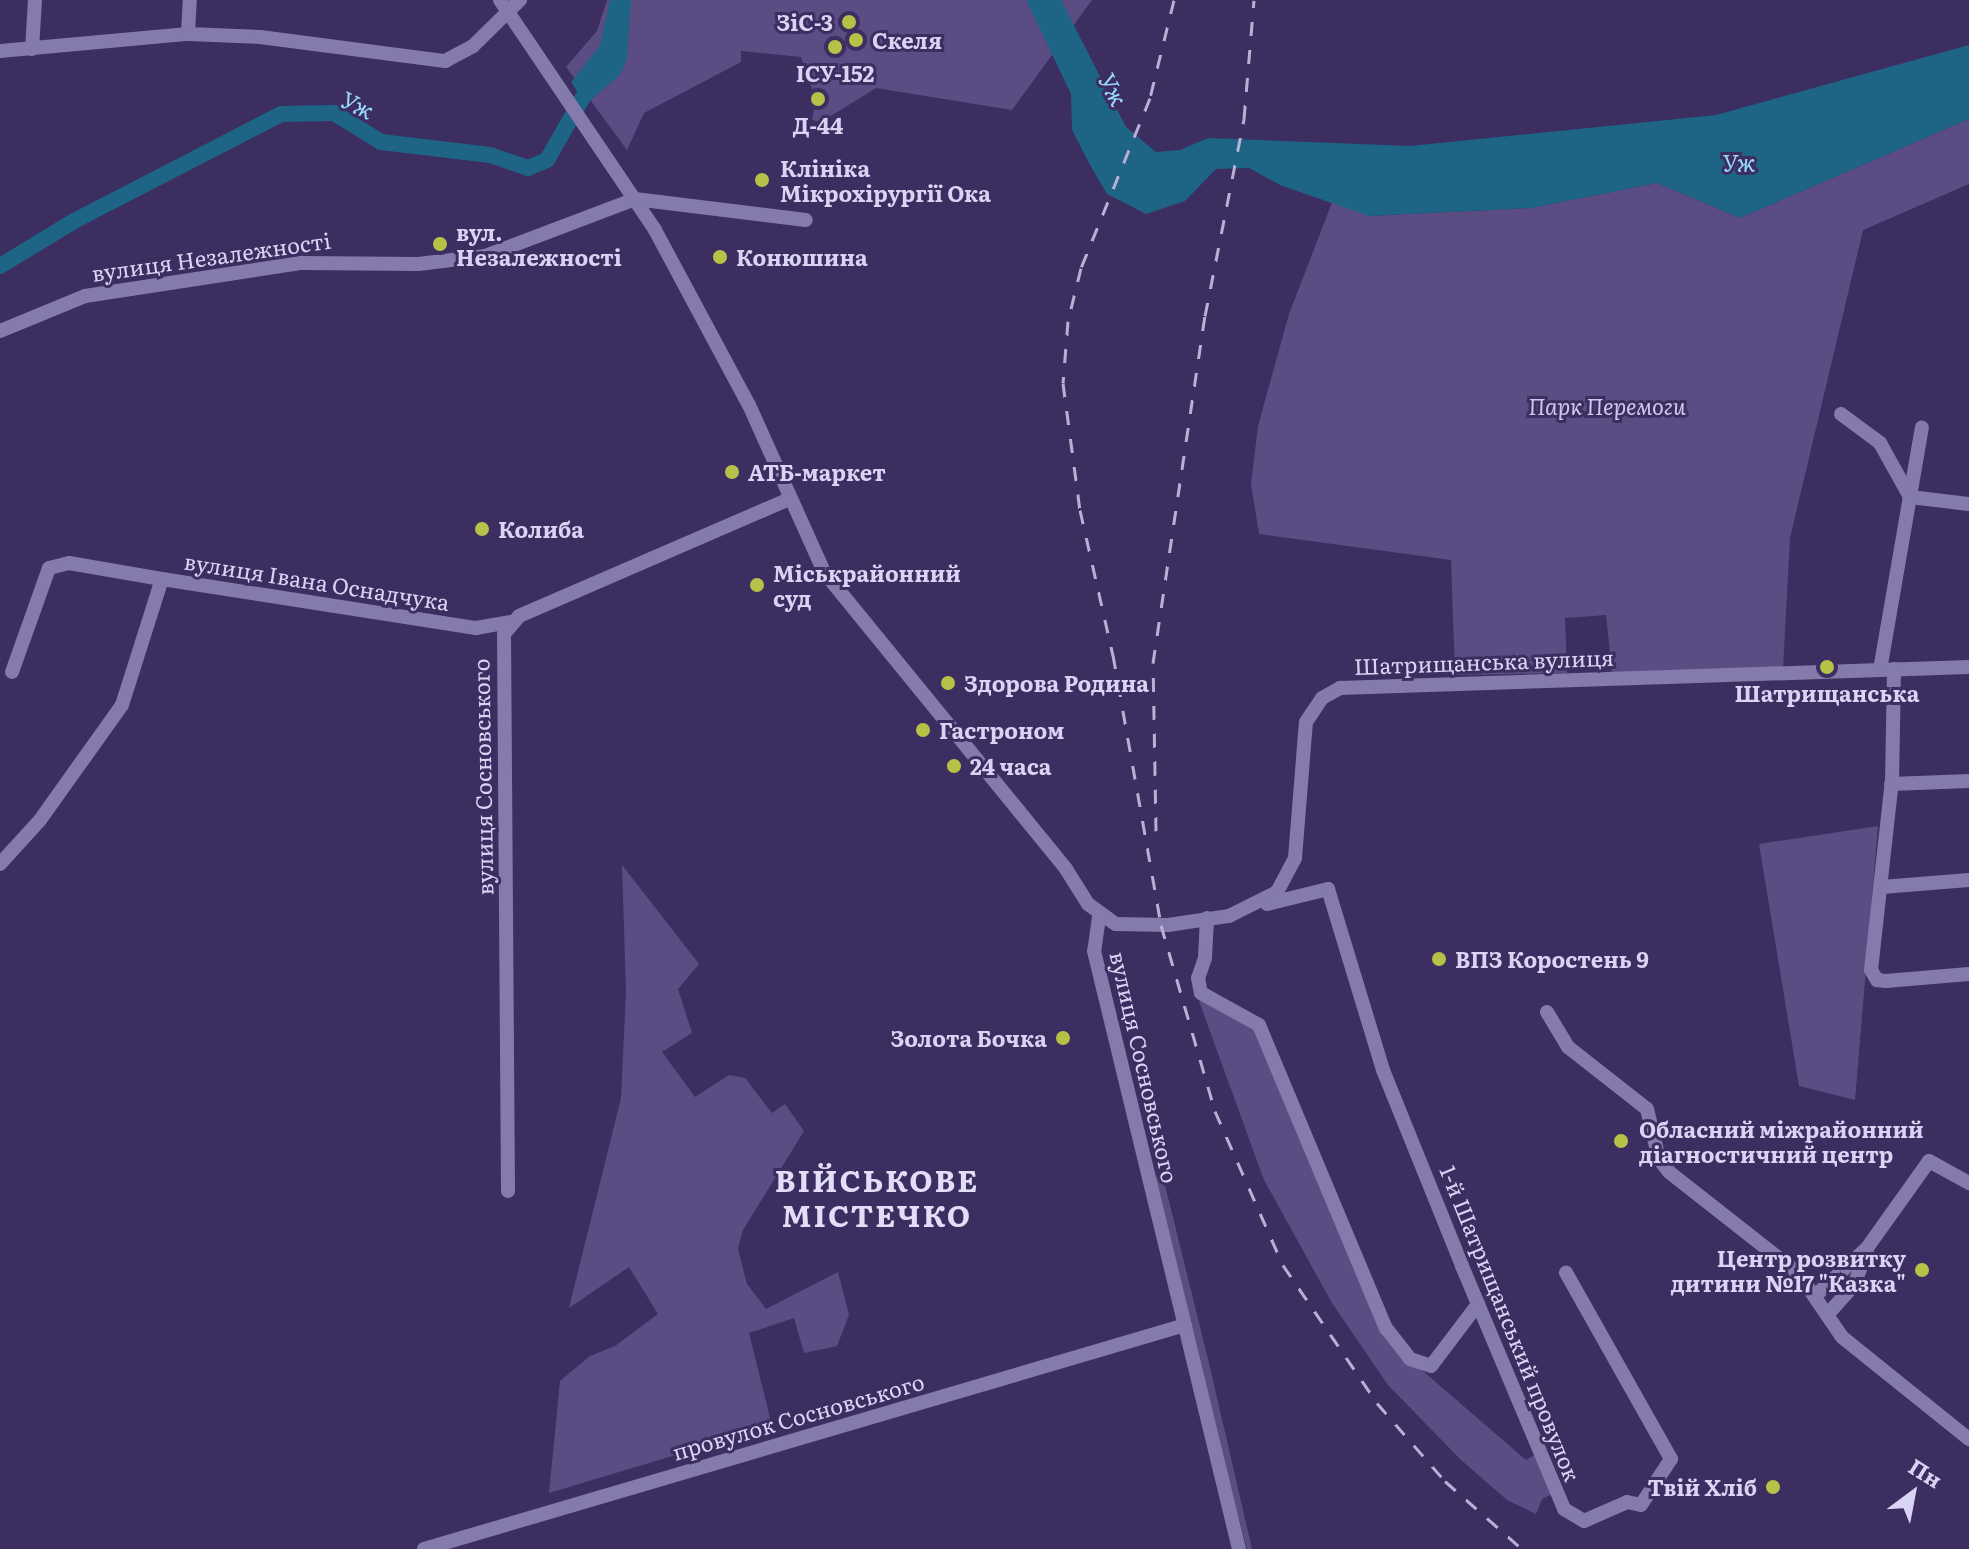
<!DOCTYPE html>
<meta charset="utf-8">
<style>
body{margin:0}
#map{position:relative;width:1969px;height:1549px;overflow:hidden;background:#3c2e61;font-family:Literata,serif}
div>[style]{position:absolute}
.green>*{inset:0;background:#5b4d84}
.water>*{inset:0;background:#1d6485}
.river>*{height:16px;margin:-8px;padding:0 8px;transform-origin:8px;border-radius:8px;background:#1d6485}
.minor>*{height:14px;margin:-7px;padding:0 7px;transform-origin:7px;border-radius:7px;background:#857aac}
.rail>*{height:3px;margin-top:-1.5px;transform-origin:0;background:repeating-linear-gradient(90deg,#b8b0d5 0 14px,transparent 0 28px)}
.dots>*{width:22px;height:22px;translate:-50% -50%;box-sizing:border-box;border:4px solid #3c2e61;border-radius:50%}
span{translate:-50% -50%;white-space:nowrap;text-align:center;line-height:1.15;-webkit-text-stroke:6px #3c2e61;paint-order:stroke}
.poi-label{font-size:22px;color:#dad4f4;font-weight:700}
.right{translate:-100% -50%;text-align:right}
.left{translate:0 -50%;text-align:left}
.street-label{font-size:22px;color:#dad4f4}
.park-label{font-size:22px;color:#cfc7ef;font-style:italic}
.water-label{font-size:24px;color:#98d9fe;font-style:italic}
.district-label{font-size:30px;color:#e3def8;font-weight:700;letter-spacing:2px}
.north{position:absolute;left:1873px;top:1453px;width:80px;height:80px;-webkit-text-stroke:6px #3c2e61;paint-order:stroke;rotate:32deg;font-size:22px;font-weight:700;line-height:32px;text-align:center;color:#dad4f4}
.north::after{content:'';display:block;margin:auto;width:28px;height:36px;background:#dad4f4;clip-path:polygon(50% 0,100% 100%,50% 72%,0 100%)}
</style>
<div id="map">
<div class="green">
<i style="clip-path:polygon(607px 0,1092px 0,1012px 110px,876px 88px,821px 122px,812px 120px,816px 100px,801px 57px,741px 51px,741px 62px,644px 113px,627px 150px,566px 67px,597px 31px)"></i>
<i style="clip-path:polygon(1969px 119px,1969px 184px,1863px 230px,1790px 538px,1783px 669px,1612px 673px,1606px 615px,1565px 618px,1567px 673px,1455px 675px,1451px 560px,1259px 534px,1251px 484px,1258px 426px,1289px 314px,1333px 200px,1369px 216px,1531px 208px,1657px 183px,1740px 218px)"></i>
<i style="clip-path:polygon(1878px 826px,1855px 1100px,1799px 1086px,1759px 844px)"></i>
<i style="clip-path:polygon(622px 865px,699px 964px,678px 989px,692px 1033px,662px 1052px,695px 1097px,729px 1075px,745px 1078px,772px 1113px,785px 1104px,804px 1131px,743px 1230px,738px 1249px,747px 1284px,766px 1309px,838px 1272px,849px 1315px,837px 1346px,804px 1353px,794px 1318px,749px 1333px,772px 1426px,549px 1493px,560px 1381px,590px 1356px,615px 1346px,658px 1314px,629px 1267px,569px 1308px,621px 1098px,626px 992px)"></i>
<i style="clip-path:polygon(1206px 1000px,1255px 1030px,1371px 1308px,1402px 1353px,1526px 1460px,1535px 1455px,1552px 1494px,1542px 1499px,1536px 1514px,1507px 1500px,1460px 1459px,1388px 1385px,1332px 1303px,1264px 1180px,1199px 1001px)"></i>
<i style="clip-path:polygon(1161px 1169px,1209px 1363px,1252px 1549px,1247px 1549px,1217px 1435px,1156px 1178px)"></i>
</div>
<div class="water">
<i style="clip-path:polygon(610px 0,631px 0,627px 59px,620px 75px,586px 104px,571px 82px,600px 46px)"></i>
<i style="clip-path:polygon(1026px 0,1061px 0,1126px 127px,1156px 152px,1180px 150px,1208px 138px,1410px 146px,1716px 115px,1969px 45px,1969px 119px,1740px 218px,1657px 183px,1531px 208px,1369px 216px,1280px 185px,1249px 168px,1216px 169px,1185px 201px,1146px 214px,1107px 194px,1089px 163px,1072px 130px,1071px 94px)"></i>
</div>
<div class="river">
<i style="left:0;top:266px;width:87px;rotate:-31.3deg"></i>
<i style="left:74px;top:221px;width:233px;rotate:-27.3deg"></i>
<i style="left:281px;top:114px;width:53px;rotate:-1.1deg"></i>
<i style="left:334px;top:113px;width:55px;rotate:31.7deg"></i>
<i style="left:381px;top:142px;width:110px;rotate:6.8deg"></i>
<i style="left:490px;top:155px;width:40px;rotate:18.9deg"></i>
<i style="left:528px;top:168px;width:21px;rotate:-23deg"></i>
<i style="left:547px;top:160px;width:95px;rotate:-60.2deg"></i>
</div>
<div class="minor">
<i style="left:500px;top:0;width:277px;rotate:56deg"></i>
<i style="left:655px;top:230px;width:199px;rotate:61.8deg"></i>
<i style="left:749px;top:405px;width:183px;rotate:65.8deg"></i>
<i style="left:824px;top:572px;width:383px;rotate:50.8deg"></i>
<i style="left:1066px;top:869px;width:41px;rotate:57.8deg"></i>
<i style="left:1088px;top:904px;width:34px;rotate:36deg"></i>
<i style="left:1116px;top:924px;width:52px;rotate:1.1deg"></i>
<i style="left:1168px;top:925px;width:62px;rotate:-8.4deg"></i>
<i style="left:1229px;top:916px;width:54px;rotate:-26.6deg"></i>
<i style="left:1277px;top:892px;width:38px;rotate:-62deg"></i>
<i style="left:1295px;top:858px;width:136px;rotate:-85.4deg"></i>
<i style="left:1306px;top:722px;width:29px;rotate:-56deg"></i>
<i style="left:1322px;top:698px;width:21px;rotate:-29deg"></i>
<i style="left:1340px;top:688px;width:629px;rotate:-1.91deg"></i>
<i style="left:188px;top:34px;width:34px;rotate:-87deg"></i>
<i style="left:32px;top:49px;width:49px;rotate:-86.5deg"></i>
<i style="left:0;top:51px;width:189px;rotate:-5.2deg"></i>
<i style="left:188px;top:34px;width:72px;rotate:2.4deg"></i>
<i style="left:260px;top:37px;width:187px;rotate:7.4deg"></i>
<i style="left:445px;top:61px;width:32px;rotate:-28deg"></i>
<i style="left:473px;top:46px;width:66px;rotate:-44.4deg"></i>
<i style="left:0;top:331px;width:92px;rotate:-22.4deg"></i>
<i style="left:85px;top:296px;width:219px;rotate:-8.7deg"></i>
<i style="left:301px;top:263px;width:117px;rotate:0.5deg"></i>
<i style="left:418px;top:264px;width:67px;rotate:-6.8deg"></i>
<i style="left:485px;top:256px;width:160px;rotate:-20.8deg"></i>
<i style="left:635px;top:199px;width:172px;rotate:7deg"></i>
<i style="left:1841px;top:414px;width:49px;rotate:36.6deg"></i>
<i style="left:1880px;top:443px;width:62px;rotate:60.9deg"></i>
<i style="left:1910px;top:497px;width:59px;rotate:6.8deg"></i>
<i style="left:1894px;top:669px;width:111px;rotate:91deg"></i>
<i style="left:1892px;top:780px;width:191px;rotate:96.3deg"></i>
<i style="left:1871px;top:970px;width:12px;rotate:59deg"></i>
<i style="left:1877px;top:980px;width:9px;rotate:6deg"></i>
<i style="left:1886px;top:981px;width:83px;rotate:-4.8deg"></i>
<i style="left:1880px;top:670px;width:246px;rotate:-80.2deg"></i>
<i style="left:12px;top:672px;width:110px;rotate:-70.4deg"></i>
<i style="left:49px;top:568px;width:21px;rotate:-14deg"></i>
<i style="left:69px;top:563px;width:94px;rotate:9.8deg"></i>
<i style="left:1891px;top:784px;width:78px;rotate:-2.2deg"></i>
<i style="left:0;top:864px;width:59px;rotate:-47.7deg"></i>
<i style="left:40px;top:820px;width:141px;rotate:-54.5deg"></i>
<i style="left:122px;top:705px;width:132px;rotate:-72.4deg"></i>
<i style="left:162px;top:579px;width:318px;rotate:8.9deg"></i>
<i style="left:476px;top:628px;width:34px;rotate:-10deg"></i>
<i style="left:1882px;top:887px;width:87px;rotate:-4.6deg"></i>
<i style="left:1267px;top:904px;width:63px;rotate:-13.8deg"></i>
<i style="left:1328px;top:889px;width:189px;rotate:73.1deg"></i>
<i style="left:1383px;top:1070px;width:211px;rotate:68deg"></i>
<i style="left:1462px;top:1266px;width:264px;rotate:67.2deg"></i>
<i style="left:1564px;top:1509px;width:23px;rotate:31deg"></i>
<i style="left:1584px;top:1521px;width:47px;rotate:-23.8deg"></i>
<i style="left:1627px;top:1502px;width:14px;rotate:12deg"></i>
<i style="left:1641px;top:1505px;width:55px;rotate:-56.9deg"></i>
<i style="left:1671px;top:1459px;width:214px;rotate:-119.4deg"></i>
<i style="left:1099px;top:917px;width:34px;rotate:98deg"></i>
<i style="left:1094px;top:951px;width:615px;rotate:76.37deg"></i>
<i style="left:1207px;top:918px;width:40px;rotate:92.9deg"></i>
<i style="left:1205px;top:958px;width:21px;rotate:109deg"></i>
<i style="left:1198px;top:978px;width:15px;rotate:79deg"></i>
<i style="left:1201px;top:993px;width:66px;rotate:28.9deg"></i>
<i style="left:1259px;top:1025px;width:329px;rotate:67.3deg"></i>
<i style="left:1386px;top:1328px;width:39px;rotate:52deg"></i>
<i style="left:1410px;top:1359px;width:22px;rotate:18deg"></i>
<i style="left:1431px;top:1366px;width:78px;rotate:-52.8deg"></i>
<i style="left:1547px;top:1012px;width:41px;rotate:59deg"></i>
<i style="left:1568px;top:1047px;width:100px;rotate:38.1deg"></i>
<i style="left:1647px;top:1109px;width:51px;rotate:76.5deg"></i>
<i style="left:1659px;top:1159px;width:16px;rotate:52deg"></i>
<i style="left:1669px;top:1172px;width:165px;rotate:38.1deg"></i>
<i style="left:1799px;top:1274px;width:76px;rotate:55.7deg"></i>
<i style="left:1842px;top:1337px;width:163px;rotate:38.8deg"></i>
<i style="left:508px;top:1191px;width:557px;rotate:-90.41deg"></i>
<i style="left:504px;top:634px;width:23px;rotate:-50deg"></i>
<i style="left:519px;top:616px;width:295px;rotate:-23.4deg"></i>
<i style="left:1817px;top:1294px;width:68px;rotate:-42.6deg"></i>
<i style="left:1867px;top:1248px;width:107px;rotate:-54.5deg"></i>
<i style="left:1929px;top:1161px;width:46px;rotate:28.8deg"></i>
<i style="left:1827px;top:1315px;width:40px;rotate:-48deg"></i>
<i style="left:1854px;top:1285px;width:36px;rotate:-69deg"></i>
<i style="left:424px;top:1549px;width:793px;rotate:-16.4deg"></i>
</div>
<div class="rail">
<i style="left:1174px;top:0;width:101px;rotate:103.8deg"></i>
<i style="left:1150px;top:98px;width:183px;rotate:112.1deg"></i>
<i style="left:1081px;top:268px;width:55px;rotate:103.8deg"></i>
<i style="left:1068px;top:321px;width:62px;rotate:94.6deg"></i>
<i style="left:1063px;top:383px;width:128px;rotate:82.4deg"></i>
<i style="left:1080px;top:510px;width:149px;rotate:77.2deg"></i>
<i style="left:1113px;top:655px;width:274px;rotate:79.9deg"></i>
<i style="left:1161px;top:925px;width:194px;rotate:73.8deg"></i>
<i style="left:1215px;top:1111px;width:168px;rotate:66.2deg"></i>
<i style="left:1283px;top:1265px;width:167px;rotate:55.7deg"></i>
<i style="left:1377px;top:1403px;width:103px;rotate:48.9deg"></i>
<i style="left:1445px;top:1481px;width:103px;rotate:41.4deg"></i>
<i style="left:1156px;top:831px;width:168px;rotate:-91deg"></i>
<i style="left:1153px;top:663px;width:351px;rotate:-81.5deg"></i>
<i style="left:1205px;top:316px;width:201px;rotate:-78.8deg"></i>
<i style="left:1244px;top:119px;width:119px;rotate:-85.2deg"></i>
</div>
<div class="dots">
<i style="left:849px;top:22px;background:#b6c148"></i>
<i style="left:856px;top:40px;background:#b6c148"></i>
<i style="left:835px;top:47px;background:#b6c148"></i>
<i style="left:818px;top:99px;background:#b6c148"></i>
<i style="left:762px;top:180px;background:#b6c148"></i>
<i style="left:440px;top:244px;background:#b6c148"></i>
<i style="left:720px;top:257px;background:#b6c148"></i>
<i style="left:732px;top:472px;background:#b6c148"></i>
<i style="left:482px;top:529px;background:#b6c148"></i>
<i style="left:757px;top:585px;background:#b6c148"></i>
<i style="left:1827px;top:667px;background:#b6c148"></i>
<i style="left:948px;top:683px;background:#b6c148"></i>
<i style="left:923px;top:730px;background:#b6c148"></i>
<i style="left:954px;top:766px;background:#b6c148"></i>
<i style="left:1439px;top:959px;background:#b6c148"></i>
<i style="left:1063px;top:1038px;background:#b6c148"></i>
<i style="left:1621px;top:1141px;background:#b6c148"></i>
<i style="left:1922px;top:1270px;background:#b6c148"></i>
<i style="left:1773px;top:1487px;background:#b6c148"></i>
</div>
<div class="poi-label">
<span class="right" style="left:833px;top:22px">ЗіС-3</span>
<span class="left" style="left:872px;top:40px">Скеля</span>
<span style="left:835px;top:73px">ІСУ-152</span>
<span style="left:818px;top:125px">Д-44</span>
<span class="left" style="left:780px;top:180px">Клініка<br>Мікрохірургії Ока</span>
<span class="left" style="left:456px;top:244px">вул.<br>Незалежності</span>
<span class="left" style="left:736px;top:257px">Конюшина</span>
<span class="left" style="left:748px;top:472px">АТБ-маркет</span>
<span class="left" style="left:498px;top:529px">Колиба</span>
<span class="left" style="left:773px;top:585px">Міськрайонний<br>суд</span>
<span class="left" style="left:964px;top:683px">Здорова Родина</span>
<span style="left:1827px;top:693px">Шатрищанська</span>
<span class="left" style="left:939px;top:730px">Гастроном</span>
<span class="left" style="left:970px;top:766px">24 часа</span>
<span class="left" style="left:1455px;top:959px">ВПЗ Коростень 9</span>
<span class="right" style="left:1047px;top:1038px">Золота Бочка</span>
<span class="left" style="left:1639px;top:1141px">Обласний міжрайонний<br>діагностичний центр</span>
<span class="right" style="left:1906px;top:1270px">Центр розвитку<br>дитини №17 "Казка"</span>
<span class="right" style="left:1757px;top:1487px">Твій Хліб</span>
</div>
<div class="street-label">
<span style="left:211px;top:256px;rotate:-8deg">вулиця Незалежності</span>
<span style="left:317px;top:581px;rotate:9deg">вулиця Івана Оснадчука</span>
<span style="left:1484px;top:661px;rotate:-2deg">Шатрищанська вулиця</span>
<span style="left:482px;top:777px;rotate:-91deg">вулиця Сосновського</span>
<span style="left:1145px;top:1067px;rotate:77deg">вулиця Сосновського</span>
<span style="left:1511px;top:1323px;rotate:68deg">1-й Шатрищанський провулок</span>
<span style="left:798px;top:1416px;rotate:-16deg">провулок Сосновського</span>
</div>
<div class="park-label">
<span style="left:1607px;top:406px">Парк Перемоги</span>
</div>
<div class="water-label">
<span style="left:1114px;top:89px;rotate:62deg">Уж</span>
<span style="left:358px;top:104px;rotate:26deg">Уж</span>
<span style="left:1739px;top:162px">Уж</span>
</div>
<div class="district-label">
<span style="left:877px;top:1196px">ВІЙСЬКОВЕ<br>МІСТЕЧКО</span>
</div>
<div class="north">Пн</div>
</div>
